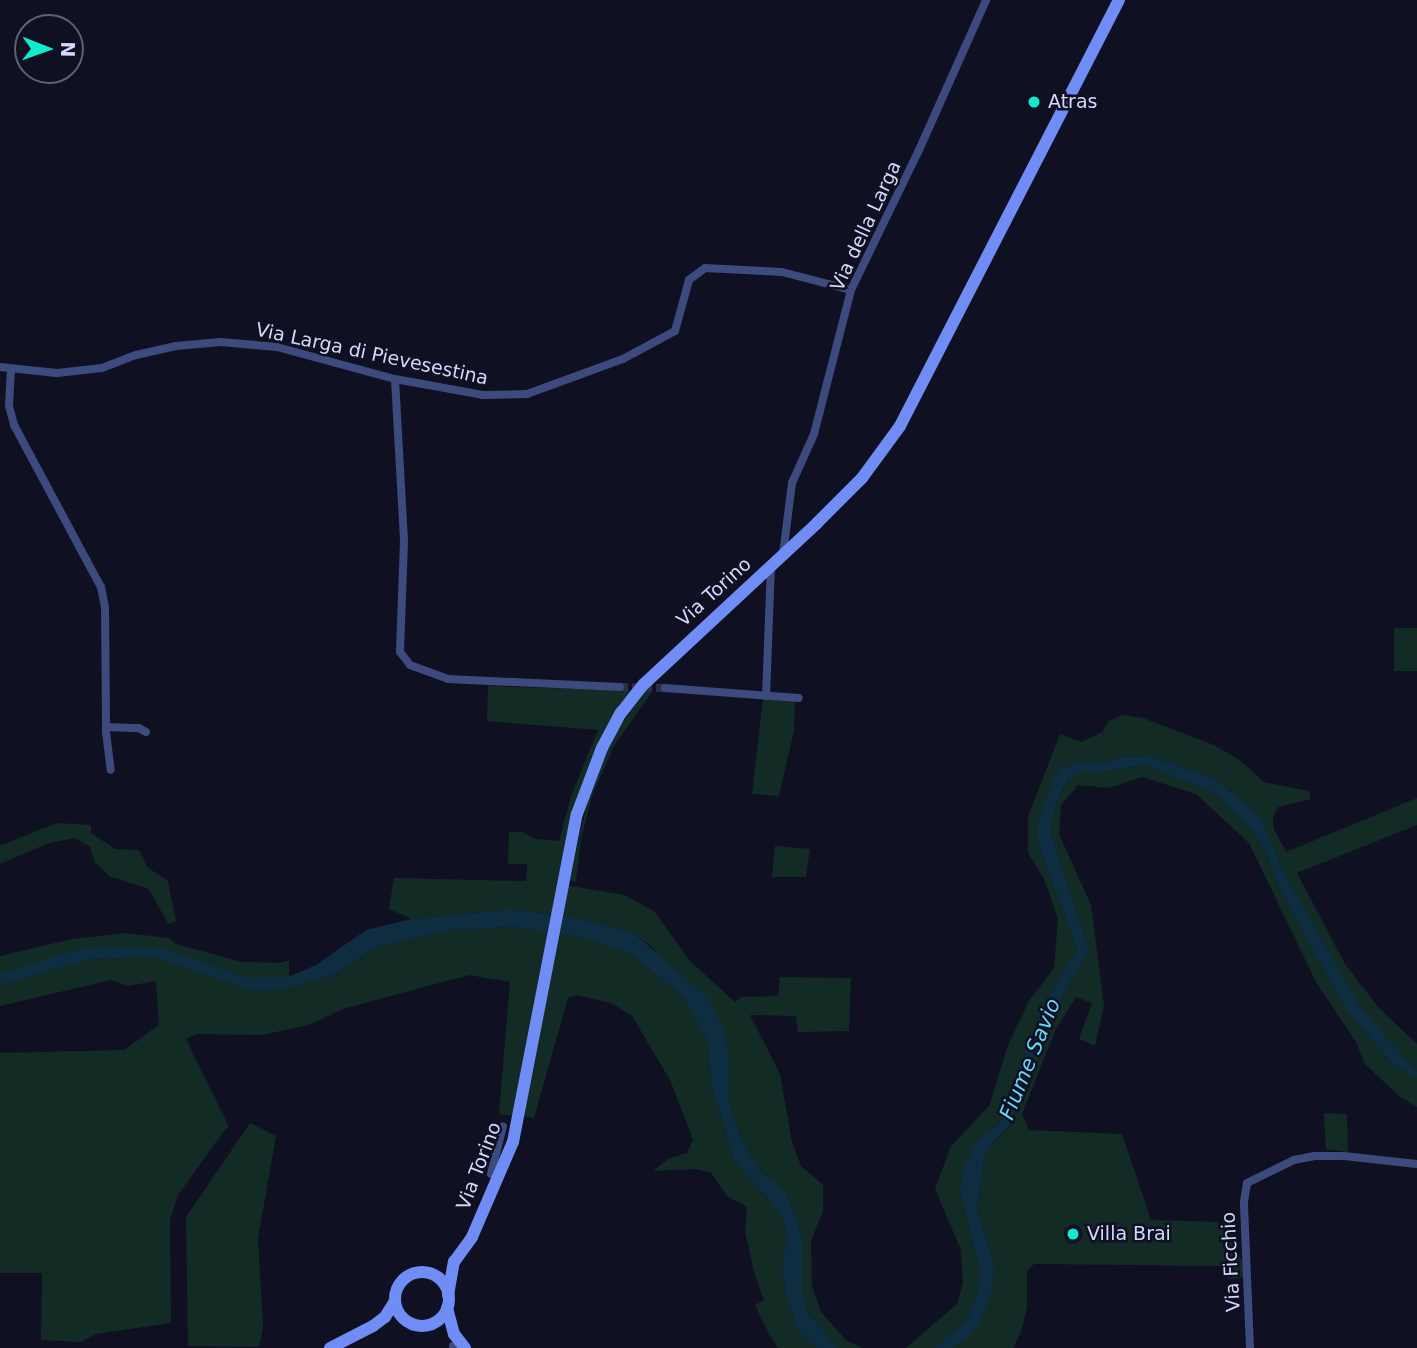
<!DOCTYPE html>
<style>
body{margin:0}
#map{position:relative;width:1417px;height:1348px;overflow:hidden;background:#0f1022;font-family:"DejaVu Sans",sans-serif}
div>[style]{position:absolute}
.green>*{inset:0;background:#132b25;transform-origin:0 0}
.water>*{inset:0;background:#0f2d41}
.minor-tunnel>*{height:8px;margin-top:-4px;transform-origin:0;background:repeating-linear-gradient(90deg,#2c2e43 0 8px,transparent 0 12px)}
.minor>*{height:8px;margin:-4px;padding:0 4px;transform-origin:4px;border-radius:4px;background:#3d4a7d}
.secondary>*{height:12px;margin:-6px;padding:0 6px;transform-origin:6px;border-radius:6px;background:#708cf5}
.secondary>.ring{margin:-6px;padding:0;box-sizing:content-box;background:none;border:12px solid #708cf5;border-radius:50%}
.dots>*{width:19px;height:19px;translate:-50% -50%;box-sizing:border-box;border:4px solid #0f1022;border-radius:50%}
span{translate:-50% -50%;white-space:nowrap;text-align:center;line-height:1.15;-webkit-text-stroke:5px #0f1022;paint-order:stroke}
.poi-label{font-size:19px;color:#d3d8fc}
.left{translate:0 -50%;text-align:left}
.street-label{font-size:19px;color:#d3d8fc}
.water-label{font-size:21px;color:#68d5f5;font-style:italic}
.north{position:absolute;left:14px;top:14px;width:70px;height:70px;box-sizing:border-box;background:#0f1022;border:2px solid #5d6079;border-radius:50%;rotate:91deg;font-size:19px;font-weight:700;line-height:28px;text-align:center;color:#d3d8fc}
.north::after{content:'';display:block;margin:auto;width:24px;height:32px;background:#10ebce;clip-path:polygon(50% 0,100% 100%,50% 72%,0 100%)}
</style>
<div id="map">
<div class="green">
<i style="left:1394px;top:628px;width:23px;height:43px"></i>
<i style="clip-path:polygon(488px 686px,634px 691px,608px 728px,590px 763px,576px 802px,559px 884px,624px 895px,654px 911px,690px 961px,735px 1002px,742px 997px,778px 996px,780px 977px,851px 978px,849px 1031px,798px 1032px,796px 1016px,750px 1015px,780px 1074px,792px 1142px,801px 1166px,823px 1185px,823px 1211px,811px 1241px,812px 1286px,821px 1312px,846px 1340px,862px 1348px,838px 1348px,809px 1314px,802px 1290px,802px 1235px,786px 1192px,758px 1169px,739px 1133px,729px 1102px,729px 1055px,653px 948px,634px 933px,576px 918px,511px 909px,412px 919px,389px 909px,394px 878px,526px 881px,527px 864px,508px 864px,509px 832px,523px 832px,536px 839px,559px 841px,571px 796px,598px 730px,487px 721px)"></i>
<i style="clip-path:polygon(645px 692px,652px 692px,614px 746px,592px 796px,581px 839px,576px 882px,570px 880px,590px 789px,617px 730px)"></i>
<i style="clip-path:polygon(763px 699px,795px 700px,794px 730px,779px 796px,752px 794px)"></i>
<i style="clip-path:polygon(1123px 715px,1143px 718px,1214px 745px,1241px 761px,1264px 782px,1309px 791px,1311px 799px,1278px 807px,1273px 817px,1274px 829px,1286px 852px,1417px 798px,1417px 825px,1297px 873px,1345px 964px,1379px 1008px,1417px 1044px,1417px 1072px,1361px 1009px,1285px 875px,1263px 822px,1252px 809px,1215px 778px,1151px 756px,1120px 757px,1101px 763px,1080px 762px,1058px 769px,1037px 840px,1077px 950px,1044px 1003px,999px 1123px,978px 1139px,960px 1191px,979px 1266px,978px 1292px,967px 1320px,934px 1348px,906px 1348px,957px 1304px,963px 1283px,961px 1250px,935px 1189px,951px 1146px,989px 1106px,1008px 1045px,1029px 1001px,1054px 968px,1058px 918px,1044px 879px,1028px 853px,1028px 817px,1060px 734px,1081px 742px,1102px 732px,1109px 721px)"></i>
<i style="clip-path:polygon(1143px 765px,1215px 793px,1253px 831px,1267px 854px,1280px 890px,1346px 1010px,1394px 1066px,1417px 1078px,1417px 1107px,1400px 1097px,1365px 1064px,1356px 1042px,1316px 982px,1249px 843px,1196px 794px,1142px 777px,1110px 788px,1078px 785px,1061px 805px,1059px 834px,1091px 905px,1104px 1006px,1095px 1046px,1079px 1039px,1092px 1003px,1076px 997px,1055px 1031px,1022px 1114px,1029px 1130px,1122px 1134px,1151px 1220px,1219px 1222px,1219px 1230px,1236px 1231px,1236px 1251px,1243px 1261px,1244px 1278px,1228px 1279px,1221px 1266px,1034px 1264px,1027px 1271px,1027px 1307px,1021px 1332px,1013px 1348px,952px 1348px,966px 1339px,994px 1263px,977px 1207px,986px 1150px,1010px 1127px,1047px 1021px,1089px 951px,1051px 834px,1055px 805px,1069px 779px,1085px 769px,1103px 772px)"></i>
<i style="clip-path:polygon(56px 823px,91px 825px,91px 833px,115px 849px,139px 850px,147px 867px,168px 881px,176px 921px,168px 924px,149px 889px,109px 876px,95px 862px,90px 847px,75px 838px,49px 843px,0 864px,0 846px)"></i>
<i style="clip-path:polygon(775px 846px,810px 849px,806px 877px,772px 877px)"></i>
<i style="clip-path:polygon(512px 927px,586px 938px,631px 954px,683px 997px,707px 1039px,712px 1088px,735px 1163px,772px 1203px,785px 1225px,788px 1238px,782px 1261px,785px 1290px,797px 1331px,817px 1348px,778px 1348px,770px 1336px,755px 1305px,764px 1300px,754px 1272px,745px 1231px,747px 1207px,727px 1196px,711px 1173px,695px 1169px,653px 1171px,668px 1159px,687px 1153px,693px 1140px,670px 1080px,632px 1016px,611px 1003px,577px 995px,568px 998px,534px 1118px,499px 1114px,510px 982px,469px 975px,343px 1009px,309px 1025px,262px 1035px,196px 1034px,186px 1039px,229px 1127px,223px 1132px,178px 1195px,170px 1220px,171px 1323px,96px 1334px,81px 1342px,41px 1340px,42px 1273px,0 1273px,0 1053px,124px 1050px,159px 1025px,156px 981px,128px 986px,111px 980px,0 1006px,0 985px,87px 960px,138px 957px,156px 958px,256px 991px,287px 988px,334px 975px,376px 947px,447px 931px)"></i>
<i style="clip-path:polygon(125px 933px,169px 938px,176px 944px,242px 962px,281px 963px,289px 960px,289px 977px,246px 977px,162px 948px,51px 959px,0 974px,0 956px,72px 939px)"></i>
<i style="clip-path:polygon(1324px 1113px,1347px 1114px,1348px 1152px,1326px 1149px)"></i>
<i style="clip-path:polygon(250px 1123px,276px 1136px,258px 1238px,263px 1327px,259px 1347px,188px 1346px,186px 1217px)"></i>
</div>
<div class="water">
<i style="clip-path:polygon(1151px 756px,1215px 778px,1252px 809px,1263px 822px,1285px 875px,1361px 1008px,1417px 1072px,1417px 1078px,1394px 1066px,1346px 1010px,1280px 890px,1267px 854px,1253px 831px,1215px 793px,1143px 765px,1103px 772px,1085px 770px,1068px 780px,1055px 805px,1051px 834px,1089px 951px,1047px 1021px,1009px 1127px,986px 1150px,977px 1207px,994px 1264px,992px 1290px,981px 1321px,966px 1339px,952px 1348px,934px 1348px,967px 1320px,978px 1292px,979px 1266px,960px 1191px,963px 1169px,978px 1139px,999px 1123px,1044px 1003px,1077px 950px,1037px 840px,1039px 819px,1058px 769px,1080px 762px,1101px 763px,1120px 757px)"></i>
<i style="clip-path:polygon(511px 909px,576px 918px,634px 933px,709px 999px,724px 1031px,729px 1055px,729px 1102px,739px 1133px,758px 1169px,786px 1192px,802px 1235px,802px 1289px,809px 1314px,838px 1348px,817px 1348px,797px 1331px,785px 1290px,782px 1261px,788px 1238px,785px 1225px,772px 1203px,735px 1163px,712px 1088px,707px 1039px,683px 997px,631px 954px,586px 938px,512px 927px,447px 931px,376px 947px,334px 975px,287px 988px,256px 991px,156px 958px,138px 957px,87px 960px,0 985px,0 974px,87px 947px,162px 948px,246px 977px,288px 977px,316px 965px,366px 930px,412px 919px)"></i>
</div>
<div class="minor-tunnel">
<i style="left:620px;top:687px;width:45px;rotate:1.3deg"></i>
</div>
<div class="minor">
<i style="left:0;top:367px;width:57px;rotate:6deg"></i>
<i style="left:57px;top:373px;width:45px;rotate:-6.3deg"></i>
<i style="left:102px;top:368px;width:36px;rotate:-21deg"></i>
<i style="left:136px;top:355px;width:41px;rotate:-12.7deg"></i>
<i style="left:176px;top:346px;width:45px;rotate:-5.1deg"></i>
<i style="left:221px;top:342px;width:56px;rotate:5.1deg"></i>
<i style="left:277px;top:347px;width:122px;rotate:15.2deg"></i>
<i style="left:395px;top:379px;width:89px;rotate:10.3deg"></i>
<i style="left:483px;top:395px;width:44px;rotate:-1.3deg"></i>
<i style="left:527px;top:394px;width:102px;rotate:-20deg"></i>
<i style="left:623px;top:359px;width:59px;rotate:-28.3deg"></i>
<i style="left:675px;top:331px;width:53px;rotate:-74.6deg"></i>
<i style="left:689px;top:280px;width:20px;rotate:-37deg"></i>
<i style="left:705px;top:268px;width:77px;rotate:3deg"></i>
<i style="left:782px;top:272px;width:71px;rotate:14.6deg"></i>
<i style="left:11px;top:368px;width:38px;rotate:93deg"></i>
<i style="left:9px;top:406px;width:20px;rotate:75deg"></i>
<i style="left:14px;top:425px;width:184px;rotate:61.8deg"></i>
<i style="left:101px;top:587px;width:20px;rotate:79deg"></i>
<i style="left:105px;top:607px;width:125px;rotate:89.5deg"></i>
<i style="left:106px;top:732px;width:38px;rotate:83deg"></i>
<i style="left:395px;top:379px;width:162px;rotate:86.8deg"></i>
<i style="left:404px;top:541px;width:111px;rotate:92.1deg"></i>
<i style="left:400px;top:652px;width:16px;rotate:52deg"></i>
<i style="left:410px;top:665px;width:40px;rotate:20.2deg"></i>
<i style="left:448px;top:679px;width:172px;rotate:2.7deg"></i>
<i style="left:783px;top:554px;width:72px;rotate:-82.8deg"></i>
<i style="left:792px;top:483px;width:54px;rotate:-65.8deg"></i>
<i style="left:814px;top:434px;width:149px;rotate:-75.6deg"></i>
<i style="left:851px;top:290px;width:156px;rotate:-64.1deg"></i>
<i style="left:919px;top:150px;width:164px;rotate:-65.9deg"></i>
<i style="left:665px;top:688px;width:134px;rotate:4.3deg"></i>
<i style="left:766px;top:696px;width:130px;rotate:-87.8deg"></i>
<i style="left:106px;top:727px;width:33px;rotate:2deg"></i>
<i style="left:139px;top:728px;width:8px;rotate:30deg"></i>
<i style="left:491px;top:1174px;width:49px;rotate:-76deg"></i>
<i style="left:453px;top:1348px;width:2px;rotate:-90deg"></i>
<i style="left:1250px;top:1348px;width:146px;rotate:-92.4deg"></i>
<i style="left:1244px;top:1202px;width:19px;rotate:-81deg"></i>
<i style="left:1247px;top:1183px;width:52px;rotate:-26.1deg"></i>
<i style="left:1294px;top:1160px;width:21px;rotate:-11deg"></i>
<i style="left:1315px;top:1156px;width:29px"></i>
<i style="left:1344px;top:1156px;width:73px;rotate:6.3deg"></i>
</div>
<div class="secondary">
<i class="ring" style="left:395px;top:1272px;width:42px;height:42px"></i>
<i style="left:448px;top:1295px;width:34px;rotate:-80deg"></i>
<i style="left:454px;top:1262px;width:31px;rotate:-54deg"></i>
<i style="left:472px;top:1237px;width:103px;rotate:-66.7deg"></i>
<i style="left:513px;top:1142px;width:334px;rotate:-79deg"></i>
<i style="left:577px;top:814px;width:71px;rotate:-69.3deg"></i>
<i style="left:602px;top:748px;width:40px;rotate:-62deg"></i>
<i style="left:621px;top:713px;width:37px;rotate:-52deg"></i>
<i style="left:644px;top:684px;width:236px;rotate:-42.9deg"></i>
<i style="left:817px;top:523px;width:64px;rotate:-45deg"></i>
<i style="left:862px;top:478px;width:64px;rotate:-53.8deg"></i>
<i style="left:900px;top:426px;width:479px;rotate:-62.8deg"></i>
<i style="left:447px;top:1308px;width:27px;rotate:75deg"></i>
<i style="left:454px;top:1334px;width:18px;rotate:52deg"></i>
<i style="left:330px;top:1348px;width:48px;rotate:-27.1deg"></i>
<i style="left:373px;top:1326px;width:15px;rotate:-37deg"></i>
<i style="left:385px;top:1317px;width:19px;rotate:-58deg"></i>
</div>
<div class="dots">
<i style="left:1034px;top:102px;background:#10ebce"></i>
<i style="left:1073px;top:1234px;background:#10ebce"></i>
</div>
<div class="poi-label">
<span class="left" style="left:1048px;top:102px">Atras</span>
<span class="left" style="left:1087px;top:1234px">Villa Brai</span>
</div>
<div class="street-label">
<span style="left:866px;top:226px;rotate:-65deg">Via della Larga</span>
<span style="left:372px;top:354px;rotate:12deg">Via Larga di Pievesestina</span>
<span style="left:714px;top:592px;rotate:-42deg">Via Torino</span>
<span style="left:479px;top:1166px;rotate:-69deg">Via Torino</span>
<span style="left:1231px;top:1262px;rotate:-93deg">Via Ficchio</span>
</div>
<div class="water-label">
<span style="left:1030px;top:1059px;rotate:-68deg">Fiume Savio</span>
</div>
<div class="north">N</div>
</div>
